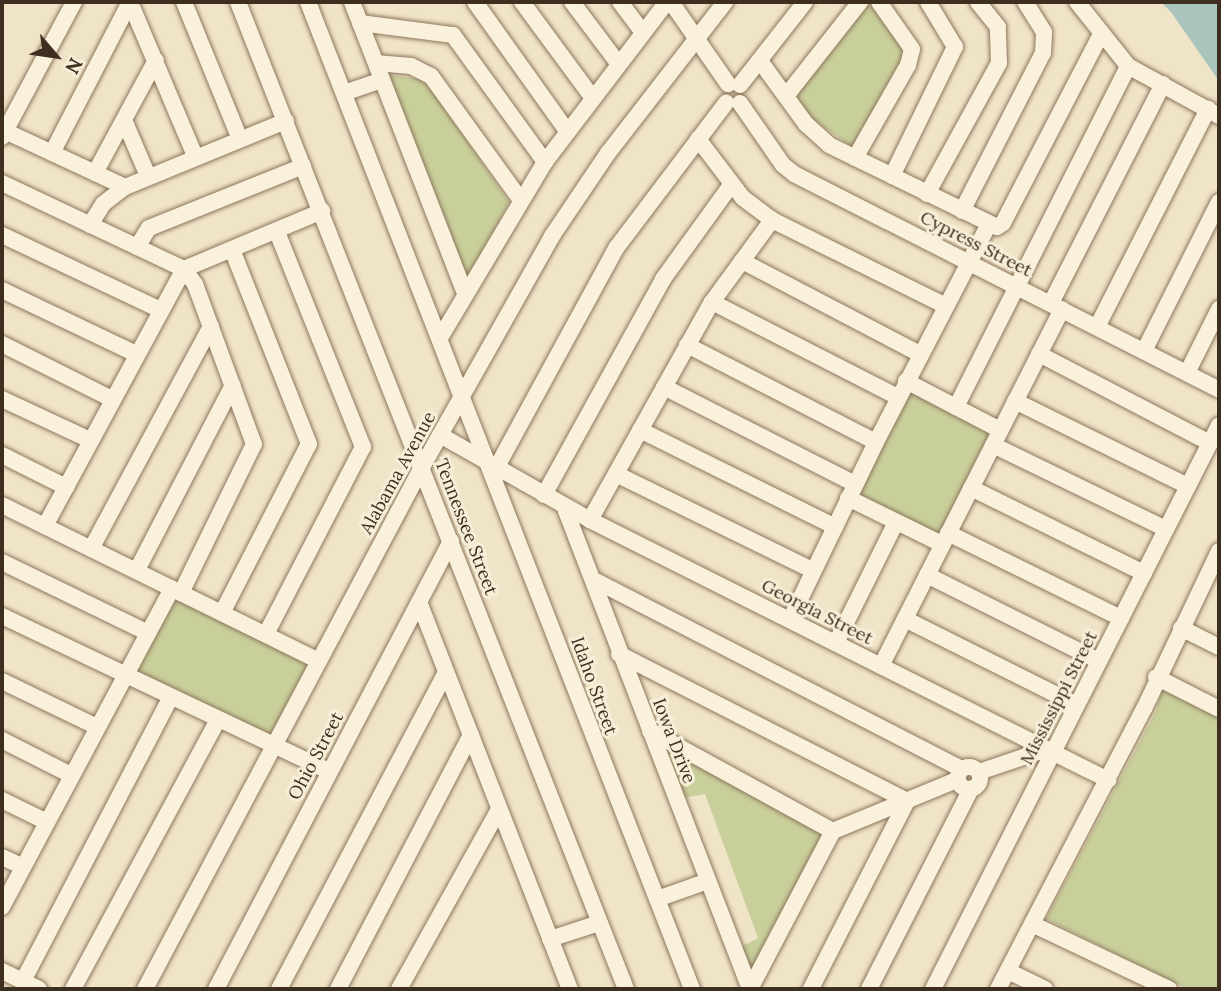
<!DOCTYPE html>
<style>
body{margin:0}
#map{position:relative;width:1221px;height:991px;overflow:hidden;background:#f0e4c8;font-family:Lora,serif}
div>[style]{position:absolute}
.green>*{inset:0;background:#c9cf9b;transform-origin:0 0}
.water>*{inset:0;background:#a9c4bc}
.roads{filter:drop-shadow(0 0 2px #8d765c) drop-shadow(0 0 2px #8d765c)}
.minor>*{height:16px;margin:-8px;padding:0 8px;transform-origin:8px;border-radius:8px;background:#faf1dc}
.minor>.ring{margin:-8px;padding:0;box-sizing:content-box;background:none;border:16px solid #faf1dc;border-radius:50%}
span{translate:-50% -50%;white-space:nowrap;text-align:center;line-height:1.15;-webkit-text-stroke:6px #f7eed8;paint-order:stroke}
.street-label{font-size:18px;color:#3d2e20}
.frame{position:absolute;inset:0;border:4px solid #3d2e20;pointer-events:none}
.north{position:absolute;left:21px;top:21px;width:70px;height:70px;-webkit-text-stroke:5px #f7eed8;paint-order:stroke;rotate:119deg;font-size:19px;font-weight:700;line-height:28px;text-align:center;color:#3d2e20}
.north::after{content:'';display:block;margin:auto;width:24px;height:32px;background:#3d2e20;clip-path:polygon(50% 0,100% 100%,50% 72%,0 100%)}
</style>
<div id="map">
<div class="green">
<i style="clip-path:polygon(870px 6px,879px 11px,905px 51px,902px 63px,853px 147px,812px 119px,798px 100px,798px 91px,862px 8px)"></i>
<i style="clip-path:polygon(388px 75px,419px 79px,428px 85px,509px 202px,467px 281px)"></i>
<i style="left:908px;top:389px;width:96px;height:119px;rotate:26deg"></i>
<i style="left:173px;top:596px;width:151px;height:92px;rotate:27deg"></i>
<i style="clip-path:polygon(1162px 689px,1219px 718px,1219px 989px,1187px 989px,1046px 919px,1156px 711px)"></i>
<i style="clip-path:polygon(661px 743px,824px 833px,752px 973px,742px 946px,758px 938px,705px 794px,683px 798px)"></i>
</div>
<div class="water">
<i style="clip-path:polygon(1161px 2px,1219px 2px,1219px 81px,1171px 12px)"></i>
</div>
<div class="roads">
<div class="minor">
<i style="left:130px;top:2px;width:167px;rotate:67.1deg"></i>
<i style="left:184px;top:2px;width:146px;rotate:67.8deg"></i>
<i style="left:238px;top:2px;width:1061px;rotate:68.54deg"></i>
<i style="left:308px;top:2px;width:1059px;rotate:68.74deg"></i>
<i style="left:352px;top:2px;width:313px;rotate:68.8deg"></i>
<i style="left:475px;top:2px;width:158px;rotate:54.5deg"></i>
<i style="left:522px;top:2px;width:118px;rotate:53.6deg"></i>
<i style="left:572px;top:2px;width:76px;rotate:53deg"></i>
<i style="left:620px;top:2px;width:38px;rotate:53deg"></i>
<i style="left:671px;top:2px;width:100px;rotate:55.2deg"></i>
<i style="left:1077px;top:2px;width:82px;rotate:51.4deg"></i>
<i style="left:1128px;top:66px;width:104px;rotate:28.8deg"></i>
<i style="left:360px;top:23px;width:94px;rotate:7.4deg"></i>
<i style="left:453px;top:35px;width:157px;rotate:54.1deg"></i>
<i style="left:760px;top:61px;width:78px;rotate:53.9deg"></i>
<i style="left:806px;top:124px;width:31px;rotate:42deg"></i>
<i style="left:829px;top:145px;width:187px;rotate:26deg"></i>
<i style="left:997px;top:227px;width:7px;rotate:-34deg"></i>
<i style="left:1003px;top:223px;width:211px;rotate:-62.6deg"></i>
<i style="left:376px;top:63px;width:35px;rotate:5deg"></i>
<i style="left:411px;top:66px;width:22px;rotate:27deg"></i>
<i style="left:431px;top:76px;width:152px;rotate:54.1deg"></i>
<i style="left:740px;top:85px;width:105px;rotate:-51.9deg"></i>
<i style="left:344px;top:93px;width:40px;rotate:-18.9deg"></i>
<i style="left:786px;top:96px;width:120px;rotate:-51.8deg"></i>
<i style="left:740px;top:103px;width:75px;rotate:55.3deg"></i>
<i style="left:783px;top:165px;width:14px;rotate:39deg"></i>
<i style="left:794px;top:174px;width:477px;rotate:26.9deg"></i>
<i style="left:124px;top:120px;width:61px;rotate:66.8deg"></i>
<i style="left:5px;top:131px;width:132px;rotate:25deg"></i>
<i style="left:2px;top:137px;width:153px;rotate:-61.9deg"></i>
<i style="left:698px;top:139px;width:74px;rotate:52.7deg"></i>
<i style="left:743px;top:198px;width:36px;rotate:37deg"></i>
<i style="left:772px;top:220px;width:194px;rotate:26.3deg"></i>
<i style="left:52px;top:153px;width:170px;rotate:-62.7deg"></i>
<i style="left:855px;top:158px;width:107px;rotate:-60.3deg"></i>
<i style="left:908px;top:65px;width:16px;rotate:-76deg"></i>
<i style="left:912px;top:49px;width:57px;rotate:-125.1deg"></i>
<i style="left:95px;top:173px;width:128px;rotate:-61.6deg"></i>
<i style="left:892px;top:176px;width:144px;rotate:-64deg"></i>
<i style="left:955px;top:47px;width:52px;rotate:-121deg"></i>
<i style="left:2px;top:183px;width:201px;rotate:25.3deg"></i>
<i style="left:184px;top:269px;width:19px;rotate:54deg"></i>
<i style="left:195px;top:284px;width:171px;rotate:69.8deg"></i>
<i style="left:254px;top:444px;width:166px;rotate:116.1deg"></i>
<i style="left:927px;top:194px;width:149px;rotate:-61.2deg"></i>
<i style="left:999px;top:63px;width:36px;rotate:-92deg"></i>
<i style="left:998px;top:27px;width:32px;rotate:-129deg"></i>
<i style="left:962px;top:211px;width:178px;rotate:-62.9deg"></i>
<i style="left:1043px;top:53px;width:21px;rotate:-87deg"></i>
<i style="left:1044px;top:32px;width:36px;rotate:-122deg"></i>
<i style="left:90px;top:225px;width:25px;rotate:-58deg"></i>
<i style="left:103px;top:204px;width:28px;rotate:-38deg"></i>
<i style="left:125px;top:187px;width:174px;rotate:-22.3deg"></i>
<i style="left:2px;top:235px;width:176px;rotate:25.3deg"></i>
<i style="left:137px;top:247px;width:22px;rotate:-58deg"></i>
<i style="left:149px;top:228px;width:166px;rotate:-21.9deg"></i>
<i style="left:742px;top:261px;width:201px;rotate:27.6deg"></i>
<i style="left:2px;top:290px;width:148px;rotate:25.5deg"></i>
<i style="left:712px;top:302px;width:209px;rotate:27.1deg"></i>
<i style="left:1051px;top:303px;width:246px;rotate:-62.9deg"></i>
<i style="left:1097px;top:327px;width:245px;rotate:-63deg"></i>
<i style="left:440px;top:338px;width:205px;rotate:-59.2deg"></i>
<i style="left:545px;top:162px;width:201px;rotate:-52.7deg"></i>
<i style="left:2px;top:344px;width:123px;rotate:26.6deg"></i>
<i style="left:687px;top:345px;width:212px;rotate:27.2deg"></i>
<i style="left:1144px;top:351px;width:167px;rotate:-63.3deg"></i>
<i style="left:1039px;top:354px;width:193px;rotate:27.5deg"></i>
<i style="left:1187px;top:373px;width:72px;rotate:-63.4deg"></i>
<i style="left:906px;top:381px;width:106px;rotate:27.5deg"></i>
<i style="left:664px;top:387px;width:214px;rotate:26.9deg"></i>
<i style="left:2px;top:399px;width:97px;rotate:25deg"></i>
<i style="left:1015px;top:401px;width:193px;rotate:26.2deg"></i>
<i style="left:956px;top:407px;width:382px;rotate:-63.2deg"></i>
<i style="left:640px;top:430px;width:218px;rotate:26.4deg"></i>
<i style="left:440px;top:435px;width:172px;rotate:29.5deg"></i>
<i style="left:590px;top:520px;width:580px;rotate:26.65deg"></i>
<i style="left:993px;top:445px;width:192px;rotate:25.9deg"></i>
<i style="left:2px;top:455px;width:72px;rotate:26.6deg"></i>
<i style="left:493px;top:474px;width:259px;rotate:-61.4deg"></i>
<i style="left:617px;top:247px;width:181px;rotate:-52.9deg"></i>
<i style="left:616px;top:474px;width:220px;rotate:26.1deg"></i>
<i style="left:971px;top:488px;width:193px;rotate:26.2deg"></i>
<i style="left:544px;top:495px;width:247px;rotate:-61.1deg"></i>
<i style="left:663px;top:279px;width:116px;rotate:-54.1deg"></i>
<i style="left:848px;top:498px;width:105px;rotate:26.1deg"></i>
<i style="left:2px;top:505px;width:353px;rotate:26.2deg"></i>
<i style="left:564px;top:506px;width:518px;rotate:68.94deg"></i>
<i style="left:590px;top:520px;width:250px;rotate:-60.8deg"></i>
<i style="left:712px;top:302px;width:102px;rotate:-53.8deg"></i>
<i style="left:45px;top:526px;width:292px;rotate:-61.6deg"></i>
<i style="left:184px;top:269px;width:150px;rotate:-22.8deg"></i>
<i style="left:948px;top:533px;width:193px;rotate:26.2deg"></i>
<i style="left:91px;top:549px;width:253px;rotate:-61.7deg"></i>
<i style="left:2px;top:562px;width:162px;rotate:25.9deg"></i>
<i style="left:137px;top:570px;width:208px;rotate:-62.6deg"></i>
<i style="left:927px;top:575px;width:192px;rotate:26.6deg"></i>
<i style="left:594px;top:580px;width:413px;rotate:27.2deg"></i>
<i style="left:419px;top:602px;width:415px;rotate:68.7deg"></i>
<i style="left:222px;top:613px;width:190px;rotate:-62.8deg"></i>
<i style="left:309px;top:444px;width:209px;rotate:-111.6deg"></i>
<i style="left:2px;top:616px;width:362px;rotate:25.4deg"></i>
<i style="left:905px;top:619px;width:192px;rotate:26.6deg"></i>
<i style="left:790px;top:620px;width:198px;rotate:-64.2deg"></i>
<i style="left:876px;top:442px;width:246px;rotate:-62.6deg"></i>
<i style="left:1181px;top:628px;width:42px;rotate:26.6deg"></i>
<i style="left:266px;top:634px;width:211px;rotate:-62.6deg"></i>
<i style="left:363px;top:447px;width:232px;rotate:-111.8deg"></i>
<i style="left:836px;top:643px;width:135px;rotate:-63.6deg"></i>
<i style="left:619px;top:654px;width:323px;rotate:27deg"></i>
<i style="left:907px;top:801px;width:211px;rotate:117.1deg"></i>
<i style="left:881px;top:666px;width:400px;rotate:-63.1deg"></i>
<i style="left:1156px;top:677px;width:71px;rotate:26.9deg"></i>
<i style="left:2px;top:681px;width:106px;rotate:25.8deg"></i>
<i style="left:650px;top:731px;width:209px;rotate:28.7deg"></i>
<i style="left:2px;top:740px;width:77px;rotate:26.9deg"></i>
<i class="ring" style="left:958px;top:767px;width:6px;height:6px"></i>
<i style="left:979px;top:772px;width:72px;rotate:-18.7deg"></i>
<i style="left:2px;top:800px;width:50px;rotate:26.1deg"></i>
<i style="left:833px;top:831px;width:134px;rotate:-22.4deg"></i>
<i style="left:2px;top:857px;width:23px;rotate:25deg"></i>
<i style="left:657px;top:899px;width:54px;rotate:-19.4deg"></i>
<i style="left:2px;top:907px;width:361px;rotate:-61.9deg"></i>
<i style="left:1032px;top:924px;width:152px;rotate:25.4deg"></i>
<i style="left:550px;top:939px;width:52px;rotate:-18.1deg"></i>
<i style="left:2px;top:971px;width:41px;rotate:25.9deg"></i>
<i style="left:1008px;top:971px;width:41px;rotate:25.9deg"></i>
<i style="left:23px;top:981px;width:318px;rotate:-62.5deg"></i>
<i style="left:73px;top:989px;width:306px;rotate:-61.7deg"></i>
<i style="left:145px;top:989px;width:591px;rotate:-62.05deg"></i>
<i style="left:422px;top:467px;width:265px;rotate:-60.6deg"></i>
<i style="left:552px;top:236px;width:100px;rotate:-56deg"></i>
<i style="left:608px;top:153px;width:191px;rotate:-52.2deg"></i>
<i style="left:216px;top:989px;width:506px;rotate:-62.32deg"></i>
<i style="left:279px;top:989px;width:358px;rotate:-62.2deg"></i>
<i style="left:338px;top:989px;width:287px;rotate:-62.4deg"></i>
<i style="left:399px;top:989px;width:206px;rotate:-60.9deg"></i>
<i style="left:750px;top:989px;width:178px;rotate:-62.3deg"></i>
<i style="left:869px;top:989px;width:225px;rotate:-63deg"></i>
<i style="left:933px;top:989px;width:632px;rotate:-63.11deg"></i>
<i style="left:998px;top:989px;width:316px;rotate:-62.5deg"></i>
<i style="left:1144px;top:709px;width:175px;rotate:-64.6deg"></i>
</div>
</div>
<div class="street-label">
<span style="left:976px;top:244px;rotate:27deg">Cypress Street</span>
<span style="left:398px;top:473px;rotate:-61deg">Alabama Avenue</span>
<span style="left:466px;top:527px;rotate:69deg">Tennessee Street</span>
<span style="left:817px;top:612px;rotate:27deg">Georgia Street</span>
<span style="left:594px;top:686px;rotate:70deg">Idaho Street</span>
<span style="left:1059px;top:698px;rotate:-63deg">Mississippi Street</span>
<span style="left:674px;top:741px;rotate:69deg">Iowa Drive</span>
<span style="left:316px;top:756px;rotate:-62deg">Ohio Street</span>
</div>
<div class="frame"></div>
<div class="north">N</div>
</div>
